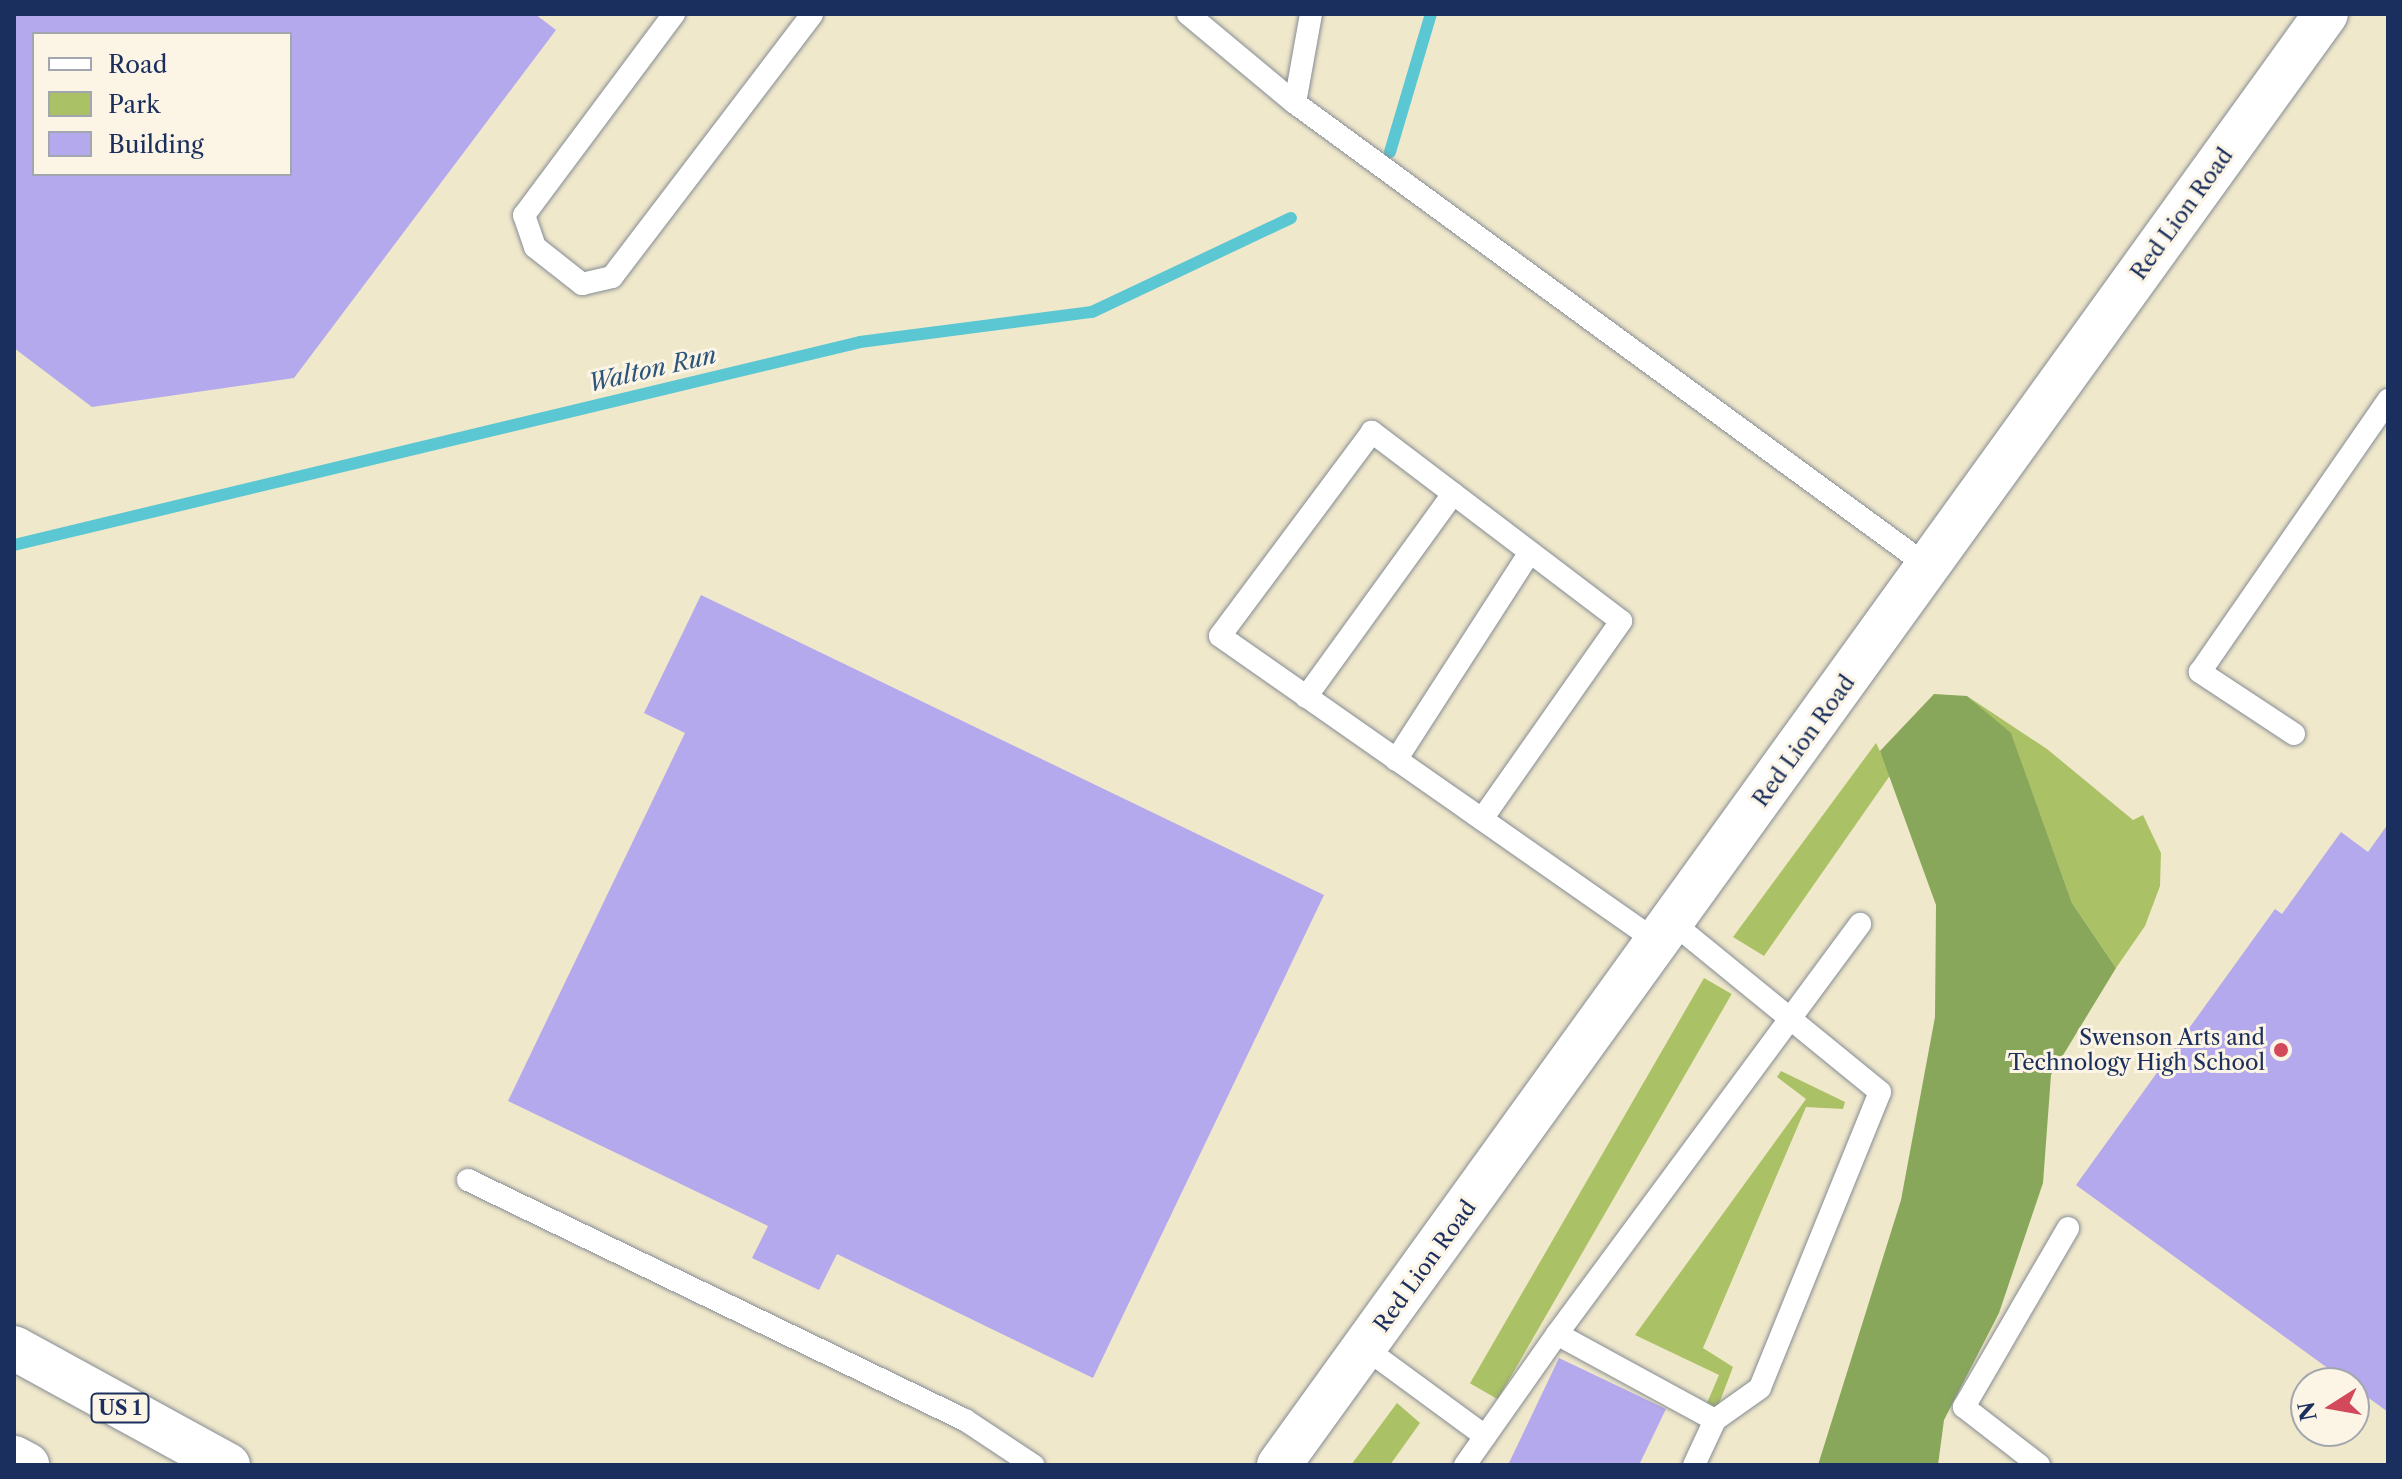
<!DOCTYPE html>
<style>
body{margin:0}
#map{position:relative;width:2402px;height:1479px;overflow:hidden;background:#f0e8cb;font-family:"Libre Caslon Text",serif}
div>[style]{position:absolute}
.green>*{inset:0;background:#abc165;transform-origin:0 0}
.forest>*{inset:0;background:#88a75a}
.stream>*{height:12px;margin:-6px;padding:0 6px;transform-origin:6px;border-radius:6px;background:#5bc7d3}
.building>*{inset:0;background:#b4a9ec}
.roads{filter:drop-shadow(0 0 2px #868c94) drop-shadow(0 0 2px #868c94)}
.lane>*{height:22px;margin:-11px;padding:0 11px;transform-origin:11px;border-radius:11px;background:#fff}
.secondary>*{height:44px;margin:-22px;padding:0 22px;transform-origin:22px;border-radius:22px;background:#fff}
.highway>*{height:44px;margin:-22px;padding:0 22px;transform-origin:22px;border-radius:22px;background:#fff}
.dots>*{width:22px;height:22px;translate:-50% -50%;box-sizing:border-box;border:4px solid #fcf5e5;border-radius:50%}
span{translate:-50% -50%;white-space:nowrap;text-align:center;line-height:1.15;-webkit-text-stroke:6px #fcf5e5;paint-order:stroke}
.shield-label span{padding:2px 6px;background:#fcf5e5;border:2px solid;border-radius:6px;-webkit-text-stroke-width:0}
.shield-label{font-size:20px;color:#1b2f5e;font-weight:700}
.street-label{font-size:22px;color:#1b2f5e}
.poi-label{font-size:22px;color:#1b2f5e}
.right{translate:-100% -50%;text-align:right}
.water-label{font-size:24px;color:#2b557b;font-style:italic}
.frame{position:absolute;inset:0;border:16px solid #1b2f5e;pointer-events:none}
.legend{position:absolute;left:32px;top:32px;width:260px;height:144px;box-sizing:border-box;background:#fcf5e5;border:2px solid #a2a6af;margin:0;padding:10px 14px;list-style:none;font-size:24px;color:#1b2f5e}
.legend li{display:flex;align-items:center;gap:16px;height:40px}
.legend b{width:40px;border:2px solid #a2a6af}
.north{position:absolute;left:2290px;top:1367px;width:80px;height:80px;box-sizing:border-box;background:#fcf5e5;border:2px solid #a2a6af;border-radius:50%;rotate:259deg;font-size:22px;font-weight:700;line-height:32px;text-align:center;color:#1b2f5e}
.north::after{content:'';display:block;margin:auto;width:28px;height:36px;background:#d1495b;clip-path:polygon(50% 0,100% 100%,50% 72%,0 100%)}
</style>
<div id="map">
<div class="green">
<i style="clip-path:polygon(1967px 696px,2047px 749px,2133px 820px,2143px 815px,2161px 853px,2160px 886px,2145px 926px,2116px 968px,2072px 903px,2011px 734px)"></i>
<i style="clip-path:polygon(1876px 743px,1891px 774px,1764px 956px,1733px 937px)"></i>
<i style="left:1704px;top:978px;width:32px;height:468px;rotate:30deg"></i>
<i style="clip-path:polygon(1781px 1071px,1845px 1102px,1843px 1109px,1806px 1107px,1703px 1348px,1733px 1367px,1717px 1409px,1707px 1403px,1719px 1375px,1635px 1335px,1806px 1099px,1777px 1077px)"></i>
<i style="clip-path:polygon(1397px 1403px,1420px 1423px,1390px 1465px,1351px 1465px)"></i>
</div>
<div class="forest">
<i style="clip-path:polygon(1934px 694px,1967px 696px,2011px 733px,2072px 903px,2116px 968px,2051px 1075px,2043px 1183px,1999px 1313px,1944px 1420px,1938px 1465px,1818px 1465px,1901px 1200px,1935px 1017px,1936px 905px,1880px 751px)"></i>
</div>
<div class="stream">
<i style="left:1390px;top:152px;width:144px;rotate:-73.5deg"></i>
<i style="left:14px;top:545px;width:870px;rotate:-13.49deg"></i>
<i style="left:860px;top:342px;width:234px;rotate:-7.4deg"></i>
<i style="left:1092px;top:312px;width:220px;rotate:-25.3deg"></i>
</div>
<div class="building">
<i style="clip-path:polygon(evenodd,14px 14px,535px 14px,556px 30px,294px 378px,92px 407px,14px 348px,14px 14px,34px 34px,290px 34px,290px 174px,34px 174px,34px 34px)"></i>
<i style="clip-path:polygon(701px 595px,1324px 895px,1093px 1378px,837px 1254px,819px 1290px,752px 1258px,768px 1226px,508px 1101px,685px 733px,644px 713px)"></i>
<i style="clip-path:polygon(2388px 824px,2388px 1412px,2076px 1185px,2275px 909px,2282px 914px,2341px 832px,2368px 852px)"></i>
<i style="clip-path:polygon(1559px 1358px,1666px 1409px,1639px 1465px,1508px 1465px)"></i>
</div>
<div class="roads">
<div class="lane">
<i style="left:674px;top:14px;width:251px;rotate:126.7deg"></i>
<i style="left:524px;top:215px;width:34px;rotate:71deg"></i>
<i style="left:535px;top:247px;width:60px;rotate:38.2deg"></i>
<i style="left:582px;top:284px;width:31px;rotate:-13deg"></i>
<i style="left:612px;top:277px;width:330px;rotate:-52.7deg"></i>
<i style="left:1188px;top:14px;width:139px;rotate:39.8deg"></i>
<i style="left:1311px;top:14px;width:90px;rotate:100.2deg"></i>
<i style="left:1295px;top:103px;width:786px;rotate:36.2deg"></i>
<i style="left:1306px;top:697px;width:251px;rotate:-54.1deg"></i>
<i style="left:2294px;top:734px;width:113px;rotate:-146.6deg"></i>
<i style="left:2200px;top:672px;width:331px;rotate:-55.3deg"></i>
<i style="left:1396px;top:760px;width:247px;rotate:-57.2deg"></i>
<i style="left:1482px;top:819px;width:242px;rotate:-54.9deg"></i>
<i style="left:1621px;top:621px;width:313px;rotate:-142.8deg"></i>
<i style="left:1372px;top:432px;width:254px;rotate:126.7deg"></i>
<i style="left:1220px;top:636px;width:536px;rotate:34.97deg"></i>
<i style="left:1673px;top:923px;width:267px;rotate:39.2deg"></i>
<i style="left:1880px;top:1092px;width:319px;rotate:112.1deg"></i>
<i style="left:1760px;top:1388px;width:55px;rotate:144.6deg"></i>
<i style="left:1715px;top:1420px;width:50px;rotate:115deg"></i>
<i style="left:468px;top:1180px;width:552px;rotate:25.78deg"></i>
<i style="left:965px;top:1420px;width:82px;rotate:33.5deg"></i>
<i style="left:1557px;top:1334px;width:510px;rotate:-53.53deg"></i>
<i style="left:1365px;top:1348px;width:149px;rotate:36.3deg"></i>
<i style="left:1465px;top:1465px;width:160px;rotate:-54.9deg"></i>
<i style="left:1557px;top:1334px;width:180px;rotate:28.6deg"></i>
<i style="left:2039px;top:1465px;width:95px;rotate:-142.3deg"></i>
<i style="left:1964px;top:1407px;width:207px;rotate:-59.8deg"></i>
</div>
<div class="secondary">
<i style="left:1279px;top:1465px;width:1789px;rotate:-54.19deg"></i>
</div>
<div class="highway">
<i style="left:14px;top:1348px;width:244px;rotate:28.7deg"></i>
<i style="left:14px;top:1458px;width:15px;rotate:28deg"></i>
</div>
</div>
<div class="dots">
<i style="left:2281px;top:1050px;background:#d1495b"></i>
</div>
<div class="shield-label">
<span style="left:120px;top:1408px">US 1</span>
</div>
<div class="street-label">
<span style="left:2182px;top:214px;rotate:-54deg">Red Lion Road</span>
<span style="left:1804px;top:741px;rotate:-54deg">Red Lion Road</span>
<span style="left:1425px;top:1266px;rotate:-54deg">Red Lion Road</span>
</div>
<div class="poi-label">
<span class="right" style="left:2265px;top:1050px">Swenson Arts and<br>Technology High School</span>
</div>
<div class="water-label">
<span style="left:652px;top:369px;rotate:-13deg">Walton Run</span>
</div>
<div class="frame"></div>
<ul class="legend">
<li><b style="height:10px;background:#fff"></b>Road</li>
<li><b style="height:22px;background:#abc165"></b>Park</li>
<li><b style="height:22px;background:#b4a9ec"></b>Building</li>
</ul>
<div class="north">N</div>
</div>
